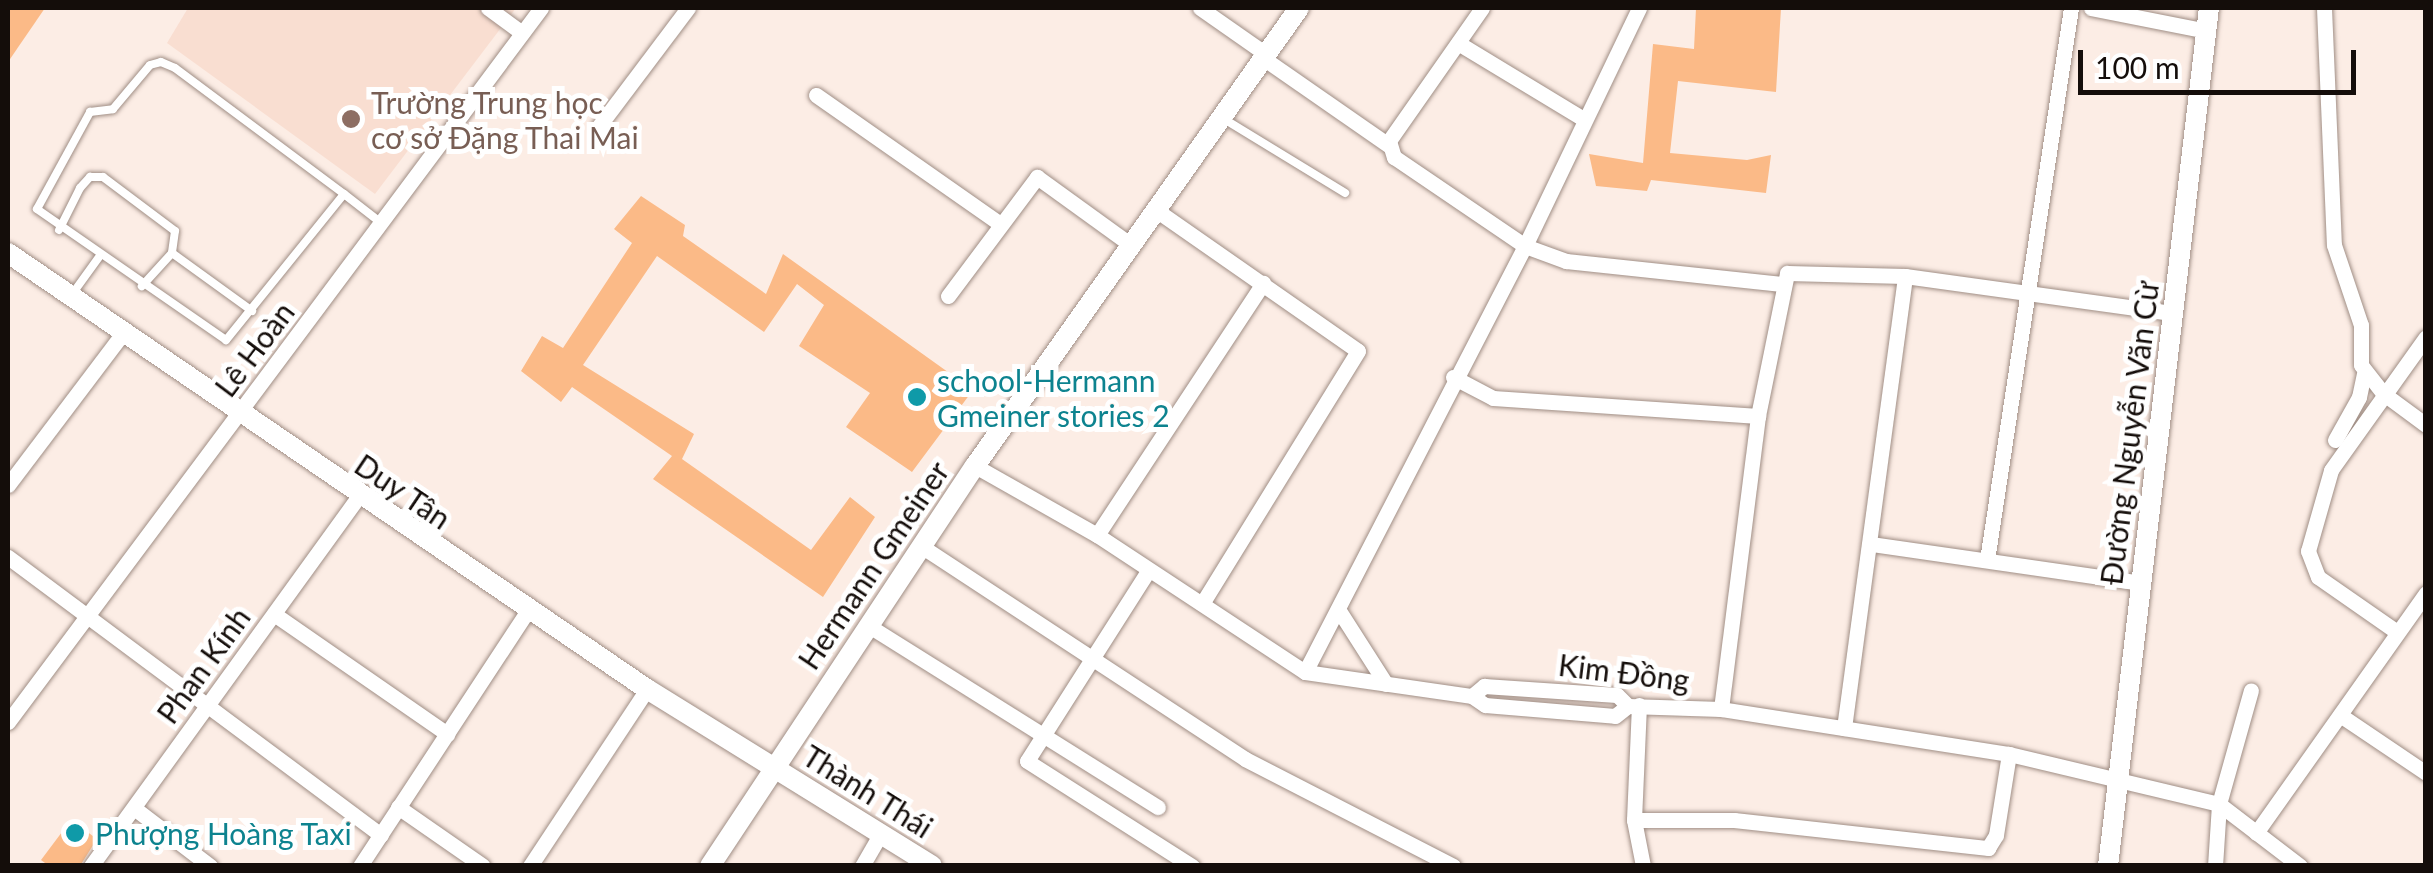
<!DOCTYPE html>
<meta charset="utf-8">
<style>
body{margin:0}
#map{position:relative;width:2433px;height:873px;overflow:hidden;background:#fcede5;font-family:Lato,sans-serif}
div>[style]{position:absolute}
.built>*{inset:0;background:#f9ded1}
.building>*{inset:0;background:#fbba87}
.roads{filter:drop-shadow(0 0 2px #a08e85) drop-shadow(0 0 2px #a08e85)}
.lane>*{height:8px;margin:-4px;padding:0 4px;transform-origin:4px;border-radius:4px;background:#fff}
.street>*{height:15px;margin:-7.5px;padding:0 7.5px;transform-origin:7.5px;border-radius:7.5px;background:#fff}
.secondary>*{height:20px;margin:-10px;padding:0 10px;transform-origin:10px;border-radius:10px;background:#fff}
.dots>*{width:28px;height:28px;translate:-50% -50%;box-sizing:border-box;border:5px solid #fff;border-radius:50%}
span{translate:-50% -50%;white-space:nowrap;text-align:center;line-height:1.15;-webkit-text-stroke:10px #fff;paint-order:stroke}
.education-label{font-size:30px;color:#785e54}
.left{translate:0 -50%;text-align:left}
.street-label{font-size:30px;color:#140d0a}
.culture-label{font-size:30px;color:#0d838f}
.frame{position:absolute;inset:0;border:10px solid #140d0a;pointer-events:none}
.scale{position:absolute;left:2078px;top:50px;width:278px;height:45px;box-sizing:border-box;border:5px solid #140d0a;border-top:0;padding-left:12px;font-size:30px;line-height:35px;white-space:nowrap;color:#140d0a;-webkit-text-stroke:8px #fff;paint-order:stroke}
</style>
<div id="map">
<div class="built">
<i style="clip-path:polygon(188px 8px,516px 8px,375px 194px,167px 43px)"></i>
</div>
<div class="building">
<i style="clip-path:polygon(8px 8px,45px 8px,8px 62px)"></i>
<i style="clip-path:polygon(1696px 8px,1781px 8px,1776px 92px,1678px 81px,1670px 153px,1747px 160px,1771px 155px,1766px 193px,1651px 180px,1647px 191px,1596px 186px,1589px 154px,1643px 163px,1653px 44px,1694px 49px)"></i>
<i style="clip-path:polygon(641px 196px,685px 225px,683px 236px,766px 294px,783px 254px,973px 390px,912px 472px,846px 427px,870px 393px,799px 346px,824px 305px,797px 284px,764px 332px,657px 256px,583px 365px,694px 434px,682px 459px,811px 550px,850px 497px,875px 517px,823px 597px,653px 479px,672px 456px,572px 387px,561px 402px,521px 371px,542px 336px,563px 348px,632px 243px,614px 229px)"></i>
<i style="clip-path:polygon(71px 820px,97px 839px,80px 866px,49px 866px,41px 860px)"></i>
</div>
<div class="roads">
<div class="lane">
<i style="left:1224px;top:119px;width:142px;rotate:31.4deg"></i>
<i style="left:344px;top:194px;width:188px;rotate:128.9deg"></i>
<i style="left:226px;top:340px;width:230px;rotate:-145.3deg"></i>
<i style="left:37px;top:209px;width:111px;rotate:-61.3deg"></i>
<i style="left:90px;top:112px;width:23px;rotate:-7deg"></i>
<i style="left:113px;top:109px;width:57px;rotate:-49.9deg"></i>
<i style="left:150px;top:65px;width:11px;rotate:-15deg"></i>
<i style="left:161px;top:62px;width:15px;rotate:23deg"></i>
<i style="left:175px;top:68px;width:211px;rotate:36.7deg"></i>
<i style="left:344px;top:194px;width:46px;rotate:37.9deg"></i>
<i style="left:59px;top:230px;width:47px;rotate:-63.4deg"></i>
<i style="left:80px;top:188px;width:15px;rotate:-48deg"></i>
<i style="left:90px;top:177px;width:13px"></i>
<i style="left:103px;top:177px;width:90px;rotate:36.9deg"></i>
<i style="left:175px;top:231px;width:22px;rotate:98deg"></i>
<i style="left:172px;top:253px;width:45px;rotate:132.3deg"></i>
<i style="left:172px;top:253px;width:99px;rotate:35.9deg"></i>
<i style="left:73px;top:293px;width:44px;rotate:-54.2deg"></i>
</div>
<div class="street">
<i style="left:488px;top:8px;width:42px;rotate:36.3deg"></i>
<i style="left:1200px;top:8px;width:80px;rotate:34.9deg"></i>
<i style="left:1482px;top:8px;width:162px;rotate:125deg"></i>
<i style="left:1389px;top:141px;width:17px;rotate:73deg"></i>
<i style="left:1394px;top:157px;width:158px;rotate:34.2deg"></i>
<i style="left:1525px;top:246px;width:44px;rotate:20.1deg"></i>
<i style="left:1566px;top:261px;width:217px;rotate:6.1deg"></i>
<i style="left:2091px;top:8px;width:118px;rotate:11.2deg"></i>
<i style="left:2324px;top:8px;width:237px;rotate:87.6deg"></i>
<i style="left:2334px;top:245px;width:84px;rotate:71.4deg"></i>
<i style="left:2361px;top:325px;width:40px;rotate:90deg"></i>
<i style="left:2361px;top:365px;width:37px;rotate:52deg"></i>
<i style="left:2384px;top:394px;width:52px;rotate:36.4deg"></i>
<i style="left:1458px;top:43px;width:145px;rotate:31.2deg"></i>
<i style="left:1263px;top:58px;width:152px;rotate:34.8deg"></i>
<i style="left:816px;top:95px;width:223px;rotate:35deg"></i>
<i style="left:599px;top:126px;width:148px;rotate:-53deg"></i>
<i style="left:1156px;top:210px;width:246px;rotate:34.9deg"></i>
<i style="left:1358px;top:351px;width:297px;rotate:121.7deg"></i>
<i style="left:948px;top:296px;width:149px;rotate:-53.2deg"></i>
<i style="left:1037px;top:177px;width:116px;rotate:35.9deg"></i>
<i style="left:1453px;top:377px;width:45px;rotate:27.7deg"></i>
<i style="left:1493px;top:398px;width:266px;rotate:3.9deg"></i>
<i style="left:2335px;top:440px;width:49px;rotate:-60.8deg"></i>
<i style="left:2359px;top:397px;width:25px;rotate:-78deg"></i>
<i style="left:975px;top:466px;width:140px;rotate:29.5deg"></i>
<i style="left:1097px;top:535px;width:249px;rotate:33.4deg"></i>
<i style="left:1305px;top:672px;width:169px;rotate:8.2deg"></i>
<i style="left:1472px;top:696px;width:16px;rotate:-40deg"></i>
<i style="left:1484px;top:686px;width:133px;rotate:3.9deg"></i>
<i style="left:1617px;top:695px;width:16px;rotate:45deg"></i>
<i style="left:1628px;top:706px;width:93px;rotate:1.8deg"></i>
<i style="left:1721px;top:709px;width:291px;rotate:8.9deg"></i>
<i style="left:2009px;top:754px;width:216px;rotate:13.4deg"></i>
<i style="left:2219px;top:804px;width:102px;rotate:37.4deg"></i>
<i style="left:8px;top:485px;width:191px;rotate:-52.9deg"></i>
<i style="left:1097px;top:535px;width:302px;rotate:-56.6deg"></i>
<i style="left:1871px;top:544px;width:273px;rotate:8.2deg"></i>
<i style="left:921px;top:546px;width:388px;rotate:33.3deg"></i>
<i style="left:1245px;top:759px;width:234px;rotate:27.2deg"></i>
<i style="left:8px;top:557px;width:465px;rotate:36.7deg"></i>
<i style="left:1987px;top:560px;width:558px;rotate:-81.35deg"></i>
<i style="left:1148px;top:571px;width:225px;rotate:122.5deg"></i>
<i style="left:1027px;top:761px;width:196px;rotate:32.5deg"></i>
<i style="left:1338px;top:609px;width:89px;rotate:57.4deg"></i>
<i style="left:274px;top:614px;width:211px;rotate:34.7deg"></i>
<i style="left:869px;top:626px;width:341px;rotate:32.1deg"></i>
<i style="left:2397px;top:632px;width:96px;rotate:-145.2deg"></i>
<i style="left:2318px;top:577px;width:28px;rotate:-111deg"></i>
<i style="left:2308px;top:551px;width:84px;rotate:-74.1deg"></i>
<i style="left:2331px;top:470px;width:163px;rotate:-54.5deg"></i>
<i style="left:1305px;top:672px;width:479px;rotate:-62.7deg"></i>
<i style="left:1525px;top:246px;width:264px;rotate:-64.4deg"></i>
<i style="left:1472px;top:696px;width:16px;rotate:35deg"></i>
<i style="left:1485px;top:705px;width:130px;rotate:4.8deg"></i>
<i style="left:1615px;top:716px;width:16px;rotate:-38deg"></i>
<i style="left:1639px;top:705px;width:115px;rotate:92.5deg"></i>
<i style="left:1634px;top:820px;width:47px;rotate:78.9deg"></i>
<i style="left:1721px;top:709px;width:295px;rotate:-82.8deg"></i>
<i style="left:1758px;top:416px;width:146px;rotate:-78.5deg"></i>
<i style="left:1787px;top:273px;width:118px;rotate:1.5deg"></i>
<i style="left:1905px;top:276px;width:271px;rotate:7.9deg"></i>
<i style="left:2340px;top:715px;width:104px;rotate:34deg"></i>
<i style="left:8px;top:722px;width:891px;rotate:-53.26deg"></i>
<i style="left:1844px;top:728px;width:456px;rotate:-82.3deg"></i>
<i style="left:398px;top:807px;width:103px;rotate:34.8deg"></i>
<i style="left:134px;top:808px;width:96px;rotate:37.3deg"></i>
<i style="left:1634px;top:820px;width:100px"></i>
<i style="left:1734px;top:820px;width:256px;rotate:6.3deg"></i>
<i style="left:1988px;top:848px;width:15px;rotate:-58deg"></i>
<i style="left:1996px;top:835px;width:82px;rotate:-80.9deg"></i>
<i style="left:2256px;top:833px;width:294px;rotate:-54.7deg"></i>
<i style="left:91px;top:866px;width:455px;rotate:-54.1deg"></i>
<i style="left:360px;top:866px;width:306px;rotate:-56.7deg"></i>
<i style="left:530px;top:866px;width:212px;rotate:-56.5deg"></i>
<i style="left:862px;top:866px;width:39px;rotate:-60deg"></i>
<i style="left:2215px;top:866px;width:62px;rotate:-86.3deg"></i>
<i style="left:2219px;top:804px;width:118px;rotate:-74.3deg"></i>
</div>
<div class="secondary">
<i style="left:8px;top:253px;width:774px;rotate:34.31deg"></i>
<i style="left:647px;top:689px;width:335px;rotate:31.8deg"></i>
<i style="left:710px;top:866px;width:480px;rotate:-56.5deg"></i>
<i style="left:975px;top:466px;width:561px;rotate:-54.72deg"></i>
<i style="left:2108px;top:866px;width:864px;rotate:-83.29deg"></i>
</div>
</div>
<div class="dots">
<i style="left:351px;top:119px;background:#8d6e63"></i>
<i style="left:917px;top:397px;background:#0f9aa8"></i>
<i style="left:75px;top:833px;background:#0f9aa8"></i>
</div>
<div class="education-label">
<span class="left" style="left:371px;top:119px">Trường Trung học<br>cơ sở Đặng Thai Mai</span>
</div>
<div class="street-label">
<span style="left:254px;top:349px;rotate:-53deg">Lê Hoàn</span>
<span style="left:2129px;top:433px;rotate:-83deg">Đường Nguyễn Văn Cừ</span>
<span style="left:403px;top:491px;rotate:34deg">Duy Tân</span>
<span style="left:873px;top:565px;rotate:-56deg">Hermann Gmeiner</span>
<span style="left:203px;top:665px;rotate:-54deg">Phan Kính</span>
<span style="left:1624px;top:672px;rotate:7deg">Kim Đồng</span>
<span style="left:868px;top:791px;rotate:32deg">Thành Thái</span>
</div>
<div class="culture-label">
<span class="left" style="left:937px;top:397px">school-Hermann<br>Gmeiner stories 2</span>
<span class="left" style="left:95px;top:833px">Phượng Hoàng Taxi</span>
</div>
<div class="frame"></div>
<div class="scale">100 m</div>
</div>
